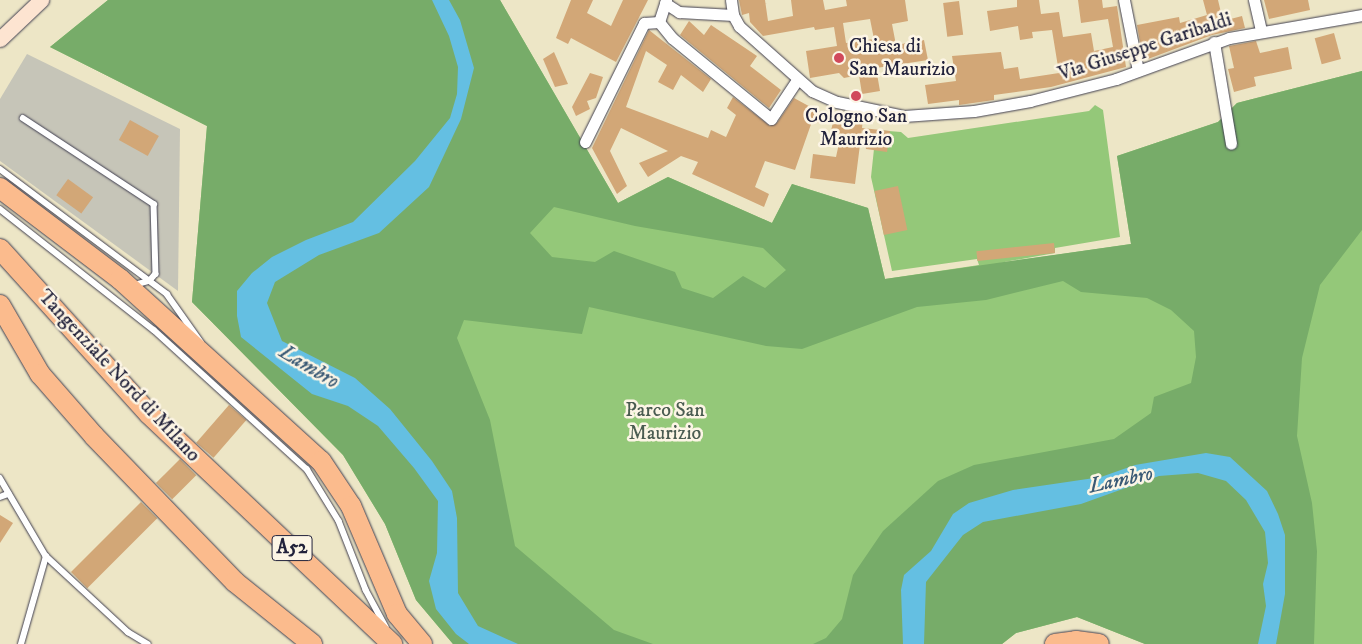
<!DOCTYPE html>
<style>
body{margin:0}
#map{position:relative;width:1362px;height:644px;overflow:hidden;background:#ede6c6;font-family:"IM FELL DW Pica",serif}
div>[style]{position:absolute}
.industrial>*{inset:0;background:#c6c5b8}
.green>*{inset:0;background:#94c879}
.forest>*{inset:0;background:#77ac69}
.water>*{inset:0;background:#64bfe2}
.building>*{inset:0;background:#d2a777;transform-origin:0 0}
.roads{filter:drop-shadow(0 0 1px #403f50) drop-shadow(0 0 1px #403f50)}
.lane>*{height:5.5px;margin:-2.75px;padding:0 2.75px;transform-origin:2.75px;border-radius:2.75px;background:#fff}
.street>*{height:11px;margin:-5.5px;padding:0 5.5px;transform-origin:5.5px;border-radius:5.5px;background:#fff}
.secondary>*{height:15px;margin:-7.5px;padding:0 7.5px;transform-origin:7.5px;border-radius:7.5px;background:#fde4d1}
.highway>*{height:20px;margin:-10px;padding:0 10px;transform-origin:10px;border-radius:10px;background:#fbbb8d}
.dots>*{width:14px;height:14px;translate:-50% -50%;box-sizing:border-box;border:2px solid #fcf5e5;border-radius:50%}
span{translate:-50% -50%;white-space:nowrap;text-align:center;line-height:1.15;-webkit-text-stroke:5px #fcf5e5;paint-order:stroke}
.shield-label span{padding:1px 4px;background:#fcf5e5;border:1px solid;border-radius:4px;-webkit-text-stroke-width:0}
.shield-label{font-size:19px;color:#22223b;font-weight:700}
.poi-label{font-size:20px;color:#22223b}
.left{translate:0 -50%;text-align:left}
.street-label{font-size:20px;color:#22223b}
.park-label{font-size:20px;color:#4a5c51}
.water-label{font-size:21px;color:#395975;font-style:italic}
</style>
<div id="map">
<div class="industrial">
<i style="clip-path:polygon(27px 54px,180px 129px,178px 291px,0 161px,0 99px)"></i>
</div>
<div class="green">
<i style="clip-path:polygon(108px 0,500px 0,618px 203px,668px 177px,772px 223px,792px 184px,868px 208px,885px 279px,979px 265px,977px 259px,892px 271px,871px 177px,876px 130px,901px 132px,908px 138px,1089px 111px,1095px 105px,1103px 110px,1120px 237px,1055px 248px,1055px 253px,999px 263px,1131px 244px,1117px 156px,1218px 122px,1237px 103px,1362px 71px,1362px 644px,1145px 644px,1077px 617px,1016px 633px,1002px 644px,453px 644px,416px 600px,385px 524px,343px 455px,192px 302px,207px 126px,50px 47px)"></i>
</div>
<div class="forest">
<i style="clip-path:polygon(evenodd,108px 0,500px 0,618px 203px,668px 177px,772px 223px,792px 184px,868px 208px,885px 279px,1131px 244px,1117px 156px,1218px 122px,1237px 103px,1362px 71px,1362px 230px,1320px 285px,1302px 358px,1297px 436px,1312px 503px,1317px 551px,1314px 644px,1145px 644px,1077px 617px,1016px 633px,1002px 644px,813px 644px,826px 638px,842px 619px,853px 575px,883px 531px,938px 481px,974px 465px,1114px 439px,1151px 413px,1154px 397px,1191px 383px,1196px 357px,1194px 331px,1171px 310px,1147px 298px,1081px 292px,1063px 281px,986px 300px,917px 307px,802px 349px,766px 346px,589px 307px,582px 334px,464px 320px,457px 338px,490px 420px,515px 546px,614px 630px,653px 644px,453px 644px,416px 600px,385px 524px,343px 455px,192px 302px,207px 126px,50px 47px,108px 0,554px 207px,635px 226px,763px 248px,786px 270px,765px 288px,743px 276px,713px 298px,682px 288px,675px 272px,614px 251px,595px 262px,552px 257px,530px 233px,554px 207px)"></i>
</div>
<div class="water">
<i style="clip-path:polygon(432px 0,449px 0,460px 20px,474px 68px,461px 119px,429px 187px,379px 233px,319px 255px,275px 282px,267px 303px,282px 341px,355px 378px,390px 409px,432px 461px,452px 491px,457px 518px,458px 593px,478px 626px,518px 644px,469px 644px,456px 634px,436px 609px,429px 581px,437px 553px,438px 501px,414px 468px,378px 426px,348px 406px,312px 394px,241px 337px,237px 316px,237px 291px,252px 273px,272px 257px,306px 240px,353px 222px,415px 161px,450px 118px,457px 94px,458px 67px,449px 36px)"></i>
<i style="clip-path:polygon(1206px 453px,1230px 457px,1267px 491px,1278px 514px,1285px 535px,1285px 594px,1276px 644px,1258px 644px,1266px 606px,1263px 584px,1268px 563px,1265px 532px,1246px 500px,1226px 481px,1198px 473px,1159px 476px,1081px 504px,983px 522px,963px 535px,926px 582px,924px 644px,903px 644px,901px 590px,904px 575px,931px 551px,953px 514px,969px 503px,1013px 490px,1101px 477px,1135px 465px)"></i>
</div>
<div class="building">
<i style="clip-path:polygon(571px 0,593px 0,587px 13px,611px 26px,623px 0,648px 0,616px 62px,571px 38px,568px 44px,556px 38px)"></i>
<i style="clip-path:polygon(evenodd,739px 0,765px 0,768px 21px,793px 16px,791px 0,823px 0,825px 10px,847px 6px,846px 0,905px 0,908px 21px,892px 24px,896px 45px,924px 40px,928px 60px,876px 68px,880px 91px,862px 94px,859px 75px,844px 78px,839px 73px,810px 78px,806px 51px,837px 46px,834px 27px,815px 30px,814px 27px,763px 36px,750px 22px,749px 13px,742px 15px,739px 0,870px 19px,874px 39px,846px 43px,843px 23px,870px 19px)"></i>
<i style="clip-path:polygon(1017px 0,1039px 0,1041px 14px,1059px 12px,1063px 37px,1091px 33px,1094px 51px,1113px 47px,1108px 19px,1081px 23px,1078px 0,1102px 0,1103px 8px,1117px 6px,1126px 67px,1051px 87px,994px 95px,994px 100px,959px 105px,959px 100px,928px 104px,925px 85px,956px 81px,952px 56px,1001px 52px,1004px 69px,1018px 67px,1020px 79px,1059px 73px,1052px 30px,1032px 32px,1033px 38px,1020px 40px,1018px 26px,990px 31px,987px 11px,1017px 7px)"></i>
<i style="clip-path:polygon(1203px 0,1218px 0,1223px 21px,1242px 16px,1245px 28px,1212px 35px,1148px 59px,1142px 54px,1137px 25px,1179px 17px,1180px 23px,1207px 15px)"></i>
<i style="clip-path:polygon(1264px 0,1308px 0,1310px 10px,1269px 19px)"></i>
<i style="left:959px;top:1px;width:34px;height:16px;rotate:83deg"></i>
<i style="clip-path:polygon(689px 21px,704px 35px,711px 25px,757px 56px,750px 66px,781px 90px,769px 108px,680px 35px)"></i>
<i style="clip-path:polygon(649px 30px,711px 79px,703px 92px,681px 75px,673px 90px,658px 82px,667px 65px,646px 51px,626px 107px,708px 138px,711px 130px,726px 137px,736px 115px,727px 108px,733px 97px,770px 126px,777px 123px,794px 98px,816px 110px,795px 170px,765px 161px,755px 187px,769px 194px,764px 207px,692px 174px,698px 162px,681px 156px,648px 177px,639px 163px,668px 151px,621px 128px,610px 151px,627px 186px,617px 194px,592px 148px)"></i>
<i style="left:1334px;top:33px;width:27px;height:20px;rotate:75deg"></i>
<i style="clip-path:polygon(1256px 41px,1260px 53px,1288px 47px,1292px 69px,1254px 77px,1256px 86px,1234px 92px,1228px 69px,1234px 68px,1229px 46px)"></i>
<i style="clip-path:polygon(554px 52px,568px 84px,555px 87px,543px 59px)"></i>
<i style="clip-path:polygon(590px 73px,603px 77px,596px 98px,587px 101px,590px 109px,576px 116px,572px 107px)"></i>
<i style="clip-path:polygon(819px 111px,863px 119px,862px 128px,890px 131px,887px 152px,866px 149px,862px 129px,855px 184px,810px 178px,813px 154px,836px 157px,841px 134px,831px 131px,833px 122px,817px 123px)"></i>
<i style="left:130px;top:120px;width:33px;height:23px;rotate:29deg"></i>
<i style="left:68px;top:179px;width:31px;height:20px;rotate:36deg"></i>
<i style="left:898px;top:186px;width:45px;height:24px;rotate:78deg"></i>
<i style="left:1054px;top:243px;width:10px;height:78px;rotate:84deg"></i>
<i style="left:229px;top:405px;width:23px;height:50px;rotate:41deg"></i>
<i style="left:180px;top:459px;width:23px;height:34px;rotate:45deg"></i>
<i style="left:141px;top:502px;width:23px;height:99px;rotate:45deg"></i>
<i style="clip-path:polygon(0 515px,13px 523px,0 543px)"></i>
</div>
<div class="roads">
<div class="lane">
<i style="left:23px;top:118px;width:157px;rotate:33.3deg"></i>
<i style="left:154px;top:204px;width:70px;rotate:88.4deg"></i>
<i style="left:156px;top:274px;width:9px;rotate:131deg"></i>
<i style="left:150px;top:281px;width:18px;rotate:164deg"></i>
<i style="left:0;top:169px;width:209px;rotate:36.8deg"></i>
<i style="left:167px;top:294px;width:59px;rotate:54.7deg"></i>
<i style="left:0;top:209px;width:196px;rotate:38.2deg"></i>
<i style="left:154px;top:330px;width:207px;rotate:42.3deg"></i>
<i style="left:307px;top:469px;width:61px;rotate:58.4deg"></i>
<i style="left:339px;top:521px;width:74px;rotate:68.6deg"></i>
<i style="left:366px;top:590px;width:42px;rotate:61.6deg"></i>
<i style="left:0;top:478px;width:91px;rotate:59.5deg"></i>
<i style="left:46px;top:556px;width:112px;rotate:42.8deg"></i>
<i style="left:128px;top:632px;width:23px;rotate:31deg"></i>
<i style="left:0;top:497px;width:9px;rotate:-21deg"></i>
<i style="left:21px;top:644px;width:91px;rotate:-74.1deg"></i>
</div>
<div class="street">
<i style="left:731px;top:0;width:15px;rotate:82deg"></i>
<i style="left:733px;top:15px;width:13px;rotate:61deg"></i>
<i style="left:739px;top:26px;width:98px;rotate:41.7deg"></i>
<i style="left:812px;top:91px;width:27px;rotate:24deg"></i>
<i style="left:837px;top:102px;width:68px;rotate:11.8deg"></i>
<i style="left:904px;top:116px;width:70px;rotate:-4.1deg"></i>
<i style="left:974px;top:111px;width:57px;rotate:-10.1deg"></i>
<i style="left:1030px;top:101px;width:89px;rotate:-14.3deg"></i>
<i style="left:1116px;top:79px;width:120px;rotate:-19.9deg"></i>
<i style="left:1229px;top:38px;width:135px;rotate:-9.8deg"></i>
<i style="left:1124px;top:0;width:72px;rotate:78.8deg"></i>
<i style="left:1254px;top:0;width:32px;rotate:77deg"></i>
<i style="left:665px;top:3px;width:17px;rotate:33deg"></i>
<i style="left:679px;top:12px;width:54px;rotate:3.2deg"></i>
<i style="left:659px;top:22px;width:21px;rotate:51deg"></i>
<i style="left:672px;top:38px;width:128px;rotate:39.3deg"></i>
<i style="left:771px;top:119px;width:47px;rotate:-56.3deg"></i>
<i style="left:1214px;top:42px;width:103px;rotate:80.5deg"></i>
<i style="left:585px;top:142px;width:133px;rotate:-63.6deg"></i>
<i style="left:644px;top:23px;width:15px;rotate:-4deg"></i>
<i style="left:659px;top:22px;width:23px;rotate:-72deg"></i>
</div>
<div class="secondary">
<i style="left:0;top:39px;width:57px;rotate:-43.6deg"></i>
</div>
<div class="highway">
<i style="left:0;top:188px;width:151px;rotate:37.2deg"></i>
<i style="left:120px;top:279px;width:271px;rotate:42.2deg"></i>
<i style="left:321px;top:461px;width:54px;rotate:56.3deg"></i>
<i style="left:351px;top:506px;width:117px;rotate:66.9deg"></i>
<i style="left:397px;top:614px;width:39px;rotate:50deg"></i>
<i style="left:0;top:249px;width:222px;rotate:47.9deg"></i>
<i style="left:149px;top:414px;width:335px;rotate:43.4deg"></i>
<i style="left:0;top:305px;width:80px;rotate:59.9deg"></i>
<i style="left:40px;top:374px;width:82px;rotate:48.9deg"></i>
<i style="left:94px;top:436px;width:203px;rotate:46deg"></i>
<i style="left:235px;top:582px;width:99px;rotate:38.8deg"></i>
<i style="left:1055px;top:644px;width:21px;rotate:-8deg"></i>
<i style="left:1076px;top:641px;width:23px;rotate:7deg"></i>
</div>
</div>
<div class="dots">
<i style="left:839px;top:58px;background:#d1495b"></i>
<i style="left:856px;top:96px;background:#d1495b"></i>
</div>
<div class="shield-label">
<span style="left:292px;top:548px">A52</span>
</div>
<div class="poi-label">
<span class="left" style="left:849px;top:58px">Chiesa di<br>San Maurizio</span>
<span style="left:856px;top:128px">Cologno San<br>Maurizio</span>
</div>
<div class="street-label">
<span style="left:1145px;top:47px;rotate:-18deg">Via Giuseppe Garibaldi</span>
<span style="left:119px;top:376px;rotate:47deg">Tangenziale Nord di Milano</span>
</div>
<div class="park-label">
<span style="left:665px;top:422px">Parco San<br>Maurizio</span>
</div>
<div class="water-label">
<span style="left:309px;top:367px;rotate:31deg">Lambro</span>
<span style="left:1121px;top:480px;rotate:-12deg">Lambro</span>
</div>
</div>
